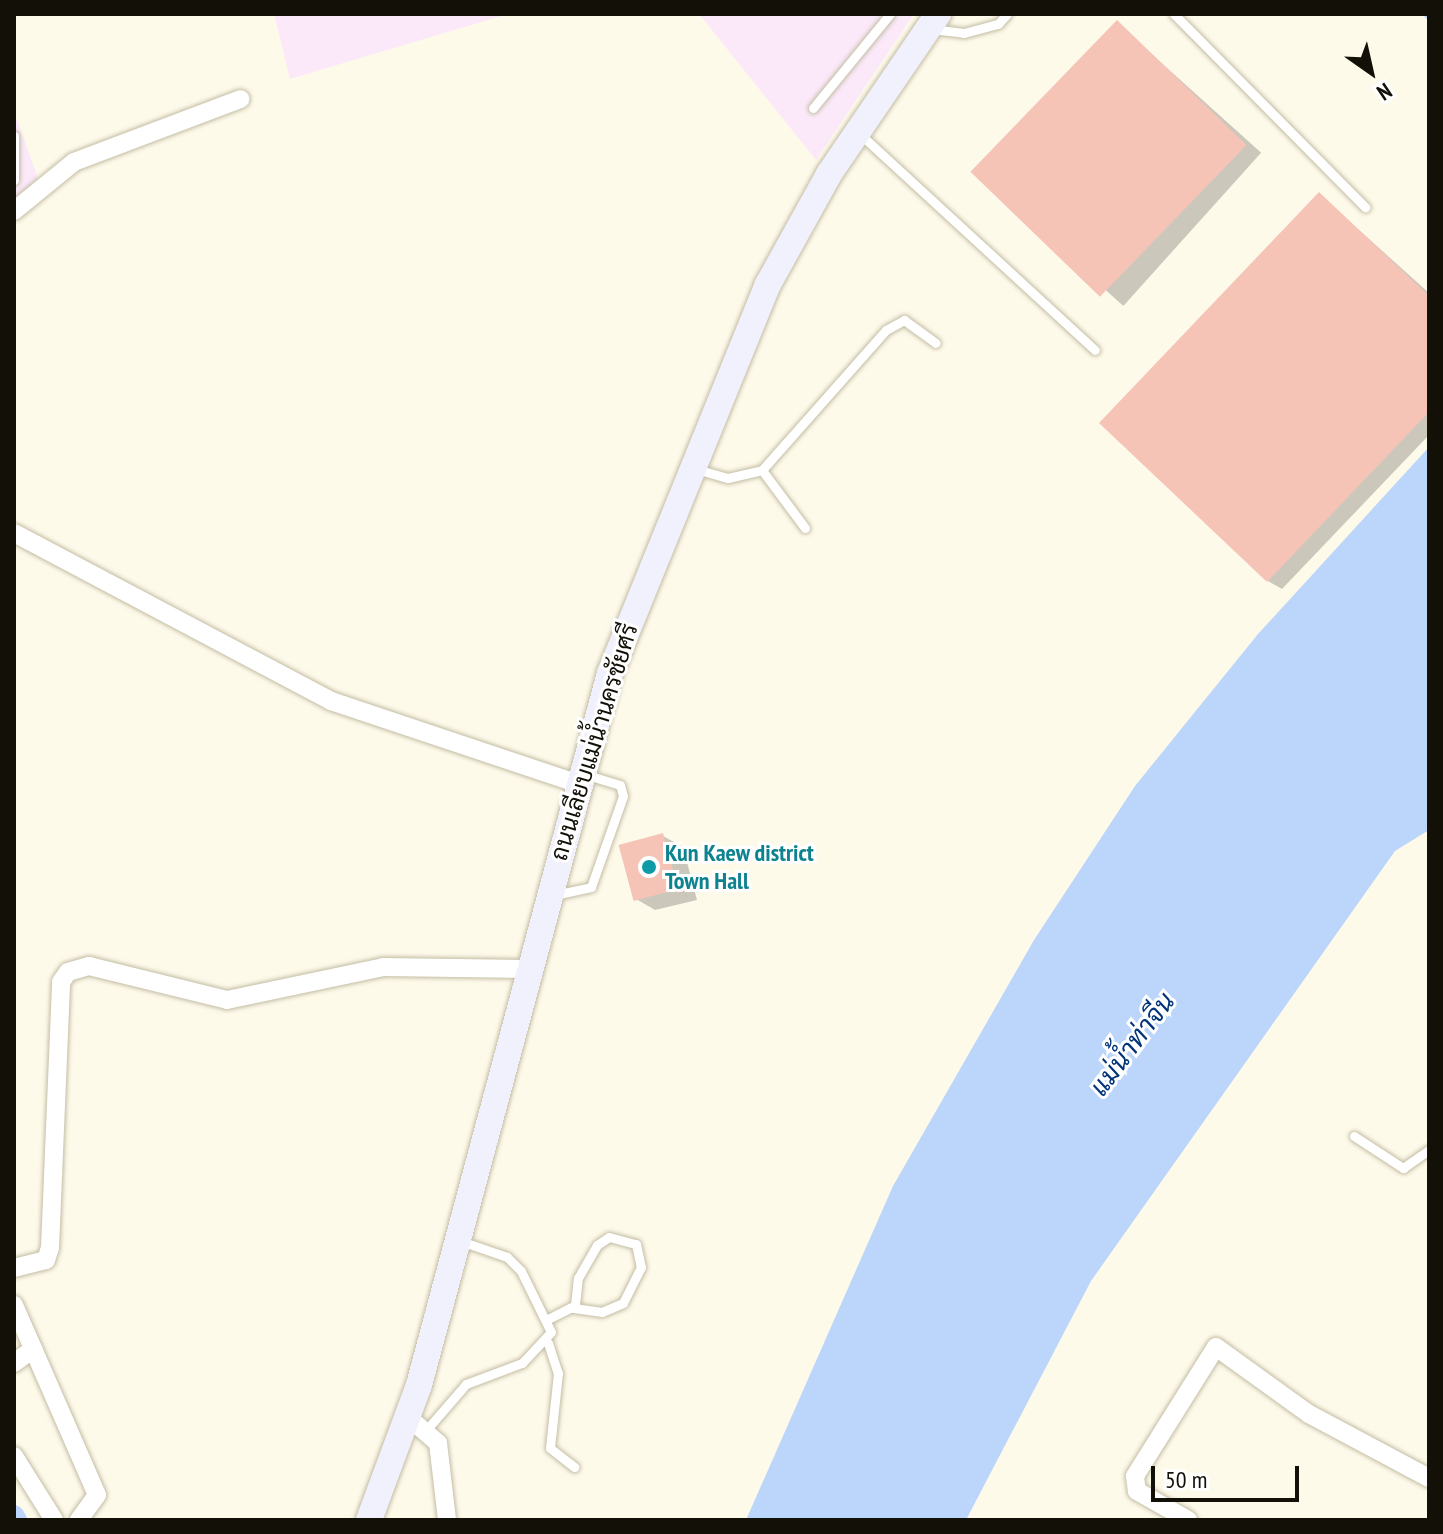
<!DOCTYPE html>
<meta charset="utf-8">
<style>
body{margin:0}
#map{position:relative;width:1443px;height:1534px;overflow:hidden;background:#fefaea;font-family:"PT Sans Narrow",Sarabun,sans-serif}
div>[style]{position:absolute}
.industrial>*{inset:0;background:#fbe9fa}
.water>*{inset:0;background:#bcd5fb}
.shadow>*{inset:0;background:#0003;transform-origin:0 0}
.stream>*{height:6px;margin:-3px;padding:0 3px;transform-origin:3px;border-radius:3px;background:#bcd5fb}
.canal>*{height:20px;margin:-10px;padding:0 10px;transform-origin:10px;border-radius:10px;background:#bcd5fb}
.building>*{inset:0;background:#f5c4b7;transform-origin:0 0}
.roads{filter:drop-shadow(0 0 2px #c3bda4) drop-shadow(0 0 2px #c3bda4)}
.lane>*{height:9px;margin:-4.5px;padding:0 4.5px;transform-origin:4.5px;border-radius:4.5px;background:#fff}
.street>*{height:18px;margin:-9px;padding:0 9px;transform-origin:9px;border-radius:9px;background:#fff}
.secondary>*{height:26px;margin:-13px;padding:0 13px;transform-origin:13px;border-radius:13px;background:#f1f1fe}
.dots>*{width:22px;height:22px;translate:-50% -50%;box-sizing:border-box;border:4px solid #fff;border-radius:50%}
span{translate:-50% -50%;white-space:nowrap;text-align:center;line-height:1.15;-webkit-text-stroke:6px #fff;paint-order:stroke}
.street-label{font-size:24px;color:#121007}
.culture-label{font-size:24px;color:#0d838f;font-weight:700}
.left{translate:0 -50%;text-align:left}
.water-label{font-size:26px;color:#013479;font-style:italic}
.frame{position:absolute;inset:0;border:16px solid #121007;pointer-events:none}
.north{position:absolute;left:1331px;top:32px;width:80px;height:80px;-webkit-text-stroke:6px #fff;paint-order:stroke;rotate:146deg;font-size:22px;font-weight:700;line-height:32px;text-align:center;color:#121007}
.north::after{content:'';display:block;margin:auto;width:28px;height:36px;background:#121007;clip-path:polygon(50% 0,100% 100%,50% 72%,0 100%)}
.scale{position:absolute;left:1151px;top:1466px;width:148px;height:36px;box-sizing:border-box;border:4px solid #121007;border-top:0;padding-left:10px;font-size:24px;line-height:28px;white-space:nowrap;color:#121007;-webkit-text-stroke:6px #fff;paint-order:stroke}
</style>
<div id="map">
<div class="industrial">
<i style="clip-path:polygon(274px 14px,508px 14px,290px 79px)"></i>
<i style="clip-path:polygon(699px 14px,914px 14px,816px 160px)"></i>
<i style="clip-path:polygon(14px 112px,38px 178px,14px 199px)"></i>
</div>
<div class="water">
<i style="clip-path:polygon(1429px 447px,1429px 830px,1395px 851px,1091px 1281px,966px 1520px,746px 1520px,893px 1186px,1034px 940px,1135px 786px,1258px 634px)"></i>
</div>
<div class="shadow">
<i style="left:1117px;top:23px;width:194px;height:206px;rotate:42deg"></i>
<i style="clip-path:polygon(1319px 194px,1429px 293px,1429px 435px,1282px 589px,1268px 581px)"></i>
<i style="clip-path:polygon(663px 836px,683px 847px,697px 900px,655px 910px,636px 899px)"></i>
</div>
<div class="stream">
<i style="left:1426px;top:14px;width:4px;rotate:45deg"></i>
</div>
<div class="canal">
<i style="left:14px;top:1515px;width:6px;rotate:59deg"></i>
</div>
<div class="building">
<i style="left:1117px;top:20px;width:180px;height:211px;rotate:44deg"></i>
<i style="clip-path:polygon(1319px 192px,1429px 296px,1429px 412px,1267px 582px,1099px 423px)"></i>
<i style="left:663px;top:833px;width:58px;height:46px;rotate:75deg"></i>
</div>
<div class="roads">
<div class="lane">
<i style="left:1174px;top:14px;width:272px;rotate:45.3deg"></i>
<i style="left:932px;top:29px;width:32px;rotate:7deg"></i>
<i style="left:964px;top:33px;width:35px;rotate:-15deg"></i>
<i style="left:998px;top:24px;width:13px;rotate:-48deg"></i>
<i style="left:813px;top:108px;width:122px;rotate:-50.7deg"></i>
<i style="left:860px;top:134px;width:319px;rotate:42.6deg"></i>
<i style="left:14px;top:136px;width:44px;rotate:90deg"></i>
<i style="left:696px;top:469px;width:33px;rotate:16deg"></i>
<i style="left:728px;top:478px;width:35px;rotate:-13deg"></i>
<i style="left:805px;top:528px;width:72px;rotate:-126.6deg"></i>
<i style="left:762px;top:470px;width:187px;rotate:-48.5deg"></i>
<i style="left:886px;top:330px;width:21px;rotate:-29deg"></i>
<i style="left:904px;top:320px;width:39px;rotate:36deg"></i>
<i style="left:554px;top:895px;width:38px;rotate:-12deg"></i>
<i style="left:591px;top:887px;width:96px;rotate:-70.6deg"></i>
<i style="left:623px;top:796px;width:11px;rotate:-105deg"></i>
<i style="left:620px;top:785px;width:37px;rotate:-163deg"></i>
<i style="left:1354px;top:1136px;width:59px;rotate:33.1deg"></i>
<i style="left:1403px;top:1168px;width:32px;rotate:-35deg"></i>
<i style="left:548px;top:1319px;width:30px;rotate:-27deg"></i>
<i style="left:575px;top:1305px;width:27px;rotate:-84deg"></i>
<i style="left:578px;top:1278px;width:38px;rotate:-60deg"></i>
<i style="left:597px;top:1245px;width:14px;rotate:-34deg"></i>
<i style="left:609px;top:1237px;width:28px;rotate:15deg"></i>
<i style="left:636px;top:1244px;width:24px;rotate:78deg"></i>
<i style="left:641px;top:1267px;width:40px;rotate:116.6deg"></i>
<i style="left:623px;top:1303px;width:23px;rotate:157deg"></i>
<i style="left:602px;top:1312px;width:30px;rotate:-172deg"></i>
<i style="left:548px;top:1343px;width:32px;rotate:72deg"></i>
<i style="left:558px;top:1373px;width:75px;rotate:96.1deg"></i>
<i style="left:550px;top:1448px;width:31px;rotate:38deg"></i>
<i style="left:428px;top:1428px;width:58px;rotate:-49.2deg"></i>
<i style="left:466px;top:1384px;width:60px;rotate:-20.6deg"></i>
<i style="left:522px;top:1363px;width:42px;rotate:-46.9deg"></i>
<i style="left:551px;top:1332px;width:68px;rotate:-116.2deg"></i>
<i style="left:521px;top:1271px;width:20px;rotate:-135deg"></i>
<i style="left:507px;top:1257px;width:49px;rotate:-160.8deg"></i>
</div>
<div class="street">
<i style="left:14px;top:211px;width:77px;rotate:-39.2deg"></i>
<i style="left:74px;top:162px;width:178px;rotate:-20.7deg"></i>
<i style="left:14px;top:533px;width:359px;rotate:27.9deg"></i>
<i style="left:331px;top:701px;width:262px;rotate:18.5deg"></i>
<i style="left:14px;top:1268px;width:33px;rotate:-14deg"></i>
<i style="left:46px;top:1260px;width:13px;rotate:-72deg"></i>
<i style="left:50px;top:1248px;width:266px;rotate:-87.6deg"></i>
<i style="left:61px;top:982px;width:12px;rotate:-55deg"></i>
<i style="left:68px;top:972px;width:22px;rotate:-16deg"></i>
<i style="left:89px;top:966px;width:142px;rotate:13.8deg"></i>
<i style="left:227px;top:1000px;width:159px;rotate:-11.9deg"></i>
<i style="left:383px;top:967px;width:146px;rotate:0.8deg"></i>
<i style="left:14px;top:1305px;width:207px;rotate:66.4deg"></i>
<i style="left:97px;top:1495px;width:31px;rotate:126deg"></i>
<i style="left:14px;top:1363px;width:24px;rotate:-36deg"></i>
<i style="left:408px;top:1417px;width:40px;rotate:41deg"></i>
<i style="left:438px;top:1443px;width:78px;rotate:83.3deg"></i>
<i style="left:14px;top:1456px;width:75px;rotate:58deg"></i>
<i style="left:1188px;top:1520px;width:59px;rotate:-150.4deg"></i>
<i style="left:1137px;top:1491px;width:15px;rotate:-98deg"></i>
<i style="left:1135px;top:1476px;width:152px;rotate:-57.9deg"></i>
<i style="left:1216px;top:1347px;width:115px;rotate:35.8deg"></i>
<i style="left:1309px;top:1414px;width:136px;rotate:28.1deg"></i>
</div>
<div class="secondary">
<i style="left:369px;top:1520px;width:144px;rotate:-69.7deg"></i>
<i style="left:419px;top:1385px;width:737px;rotate:-74.98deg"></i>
<i style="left:610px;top:673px;width:418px;rotate:-67.9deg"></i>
<i style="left:767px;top:286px;width:128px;rotate:-61deg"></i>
<i style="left:829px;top:174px;width:194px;rotate:-55.7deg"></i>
</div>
</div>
<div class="dots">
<i style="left:649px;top:867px;background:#0f9aa8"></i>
</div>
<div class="street-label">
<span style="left:594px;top:742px;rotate:-73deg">ถนนเลียบแม่น้ำนครชัยศรี</span>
</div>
<div class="culture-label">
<span class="left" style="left:665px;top:867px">Kun Kaew district<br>Town Hall</span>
</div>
<div class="water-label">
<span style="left:1132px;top:1044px;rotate:-53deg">แม่น้ำท่าจีน</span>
</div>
<div class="frame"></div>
<div class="north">N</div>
<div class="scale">50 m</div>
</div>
